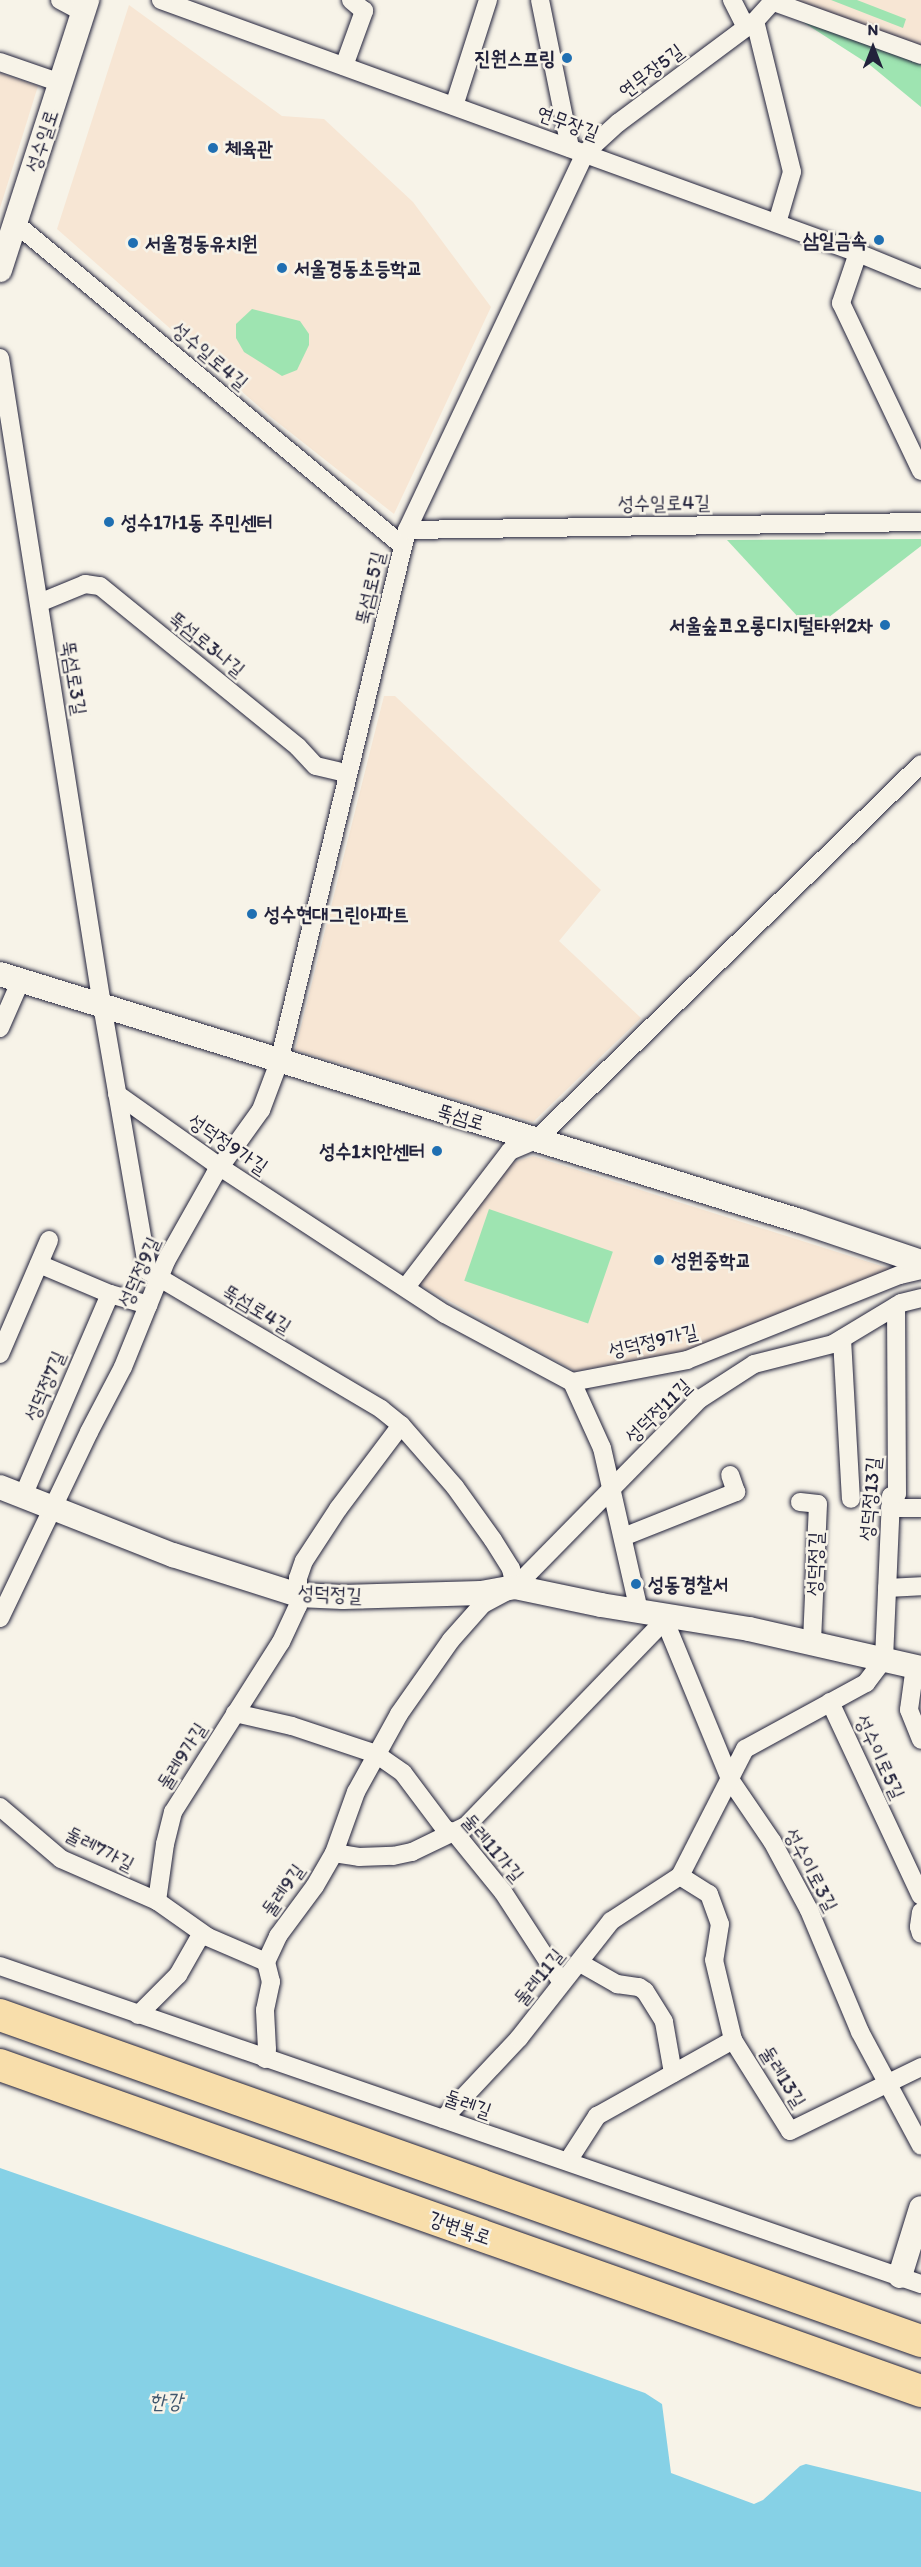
<!DOCTYPE html>
<meta charset="utf-8">
<style>
body{margin:0}
#map{position:relative;width:921px;height:2567px;overflow:hidden;background:#f7f3e8;font-family:Itim,"Poor Story",sans-serif}
div>[style]{position:absolute}
.built>*{inset:0;background:#f7e6d4}
.green>*{inset:0;background:#9ee4b1;transform-origin:0 0}
.water>*{inset:0;background:#86d1e6}
.roads{filter:drop-shadow(0 0 2px #22223b) drop-shadow(0 0 2px #22223b)}
.street>*{height:18px;margin:-9px;padding:0 9px;transform-origin:9px;border-radius:9px;background:#f7f3e8}
.secondary>*{height:24px;margin:-12px;padding:0 12px;transform-origin:12px;border-radius:12px;background:#f7f3e8}
.highway>*{height:32px;margin:-16px;padding:0 16px;transform-origin:16px;border-radius:16px;background:#f8deab}
.dots>*{width:16px;height:16px;translate:-50% -50%;box-sizing:border-box;border:3px solid #f7f3e8;border-radius:50%}
span{translate:-50% -50%;white-space:nowrap;text-align:center;line-height:1.15;-webkit-text-stroke:5px #f7f3e8;paint-order:stroke}
.poi-label{font-size:20px;color:#22223b;font-weight:700}
.right{translate:-100% -50%;text-align:right}
.left{translate:0 -50%;text-align:left}
.street-label{font-size:20px;color:#22223b}
.water-label{font-size:21px;color:#40576e;font-style:italic}
.north{position:absolute;left:843px;top:18px;width:60px;height:60px;-webkit-text-stroke:4px #f7f3e8;paint-order:stroke;rotate:0deg;font-size:16px;font-weight:700;line-height:24px;text-align:center;color:#22223b}
.north::after{content:'';display:block;margin:auto;width:21px;height:27px;background:#22223b;clip-path:polygon(50% 0,100% 100%,50% 72%,0 100%)}
</style>
<div id="map">
<div class="built">
<i style="clip-path:polygon(786px 0,921px 0,921px 52px)"></i>
<i style="clip-path:polygon(129px 5px,282px 116px,324px 119px,413px 202px,491px 307px,394px 514px,272px 418px,57px 229px)"></i>
<i style="clip-path:polygon(0 73px,38px 86px,0 208px)"></i>
<i style="clip-path:polygon(384px 696px,395px 696px,601px 890px,559px 941px,641px 1018px,533px 1122px,295px 1050px)"></i>
<i style="clip-path:polygon(533px 1156px,891px 1269px,729px 1340px,669px 1355px,575px 1371px,417px 1283px,511px 1163px)"></i>
</div>
<div class="green">
<i style="clip-path:polygon(831px 0,857px 0,906px 19px,903px 28px)"></i>
<i style="clip-path:polygon(792px 15px,921px 64px,921px 107px,870px 65px)"></i>
<i style="clip-path:polygon(252px 309px,300px 321px,309px 334px,309px 345px,297px 370px,282px 376px,244px 352px,236px 338px,236px 324px)"></i>
<i style="clip-path:polygon(921px 539px,921px 546px,811px 631px,727px 540px)"></i>
<i style="left:489px;top:1209px;width:131px;height:76px;rotate:19deg"></i>
</div>
<div class="water">
<i style="clip-path:polygon(0 2168px,645px 2393px,662px 2404px,671px 2473px,754px 2504px,763px 2500px,800px 2466px,806px 2464px,921px 2492px,921px 2567px,0 2567px)"></i>
</div>
<div class="roads">
<div class="street">
<i style="left:60px;top:0;width:26px;rotate:28deg"></i>
<i style="left:161px;top:0;width:741px;rotate:19.95deg"></i>
<i style="left:858px;top:253px;width:68px;rotate:22.4deg"></i>
<i style="left:540px;top:0;width:151px;rotate:78.5deg"></i>
<i style="left:732px;top:0;width:31px;rotate:63deg"></i>
<i style="left:774px;top:2px;width:156px;rotate:19.8deg"></i>
<i style="left:755px;top:21px;width:155px;rotate:76.2deg"></i>
<i style="left:792px;top:172px;width:53px;rotate:106.4deg"></i>
<i style="left:0;top:62px;width:65px;rotate:19deg"></i>
<i style="left:344px;top:66px;width:59px;rotate:-70deg"></i>
<i style="left:364px;top:11px;width:17px;rotate:-140deg"></i>
<i style="left:454px;top:106px;width:111px;rotate:-72.2deg"></i>
<i style="left:15px;top:223px;width:505px;rotate:39.78deg"></i>
<i style="left:858px;top:253px;width:53px;rotate:108.8deg"></i>
<i style="left:841px;top:303px;width:186px;rotate:64.5deg"></i>
<i style="left:0;top:358px;width:655px;rotate:81.04deg"></i>
<i style="left:102px;top:1005px;width:270px;rotate:80.2deg"></i>
<i style="left:148px;top:1271px;width:271px;rotate:30.6deg"></i>
<i style="left:381px;top:1409px;width:26px;rotate:39deg"></i>
<i style="left:401px;top:1425px;width:82px;rotate:48.9deg"></i>
<i style="left:455px;top:1487px;width:65px;rotate:54.4deg"></i>
<i style="left:493px;top:1540px;width:34px;rotate:58deg"></i>
<i style="left:511px;top:1569px;width:18px;rotate:77deg"></i>
<i style="left:407px;top:530px;width:514px;rotate:-0.89deg"></i>
<i style="left:39px;top:603px;width:50px;rotate:-22.4deg"></i>
<i style="left:85px;top:584px;width:15px;rotate:8deg"></i>
<i style="left:100px;top:586px;width:255px;rotate:39.1deg"></i>
<i style="left:298px;top:747px;width:26px;rotate:47deg"></i>
<i style="left:316px;top:766px;width:23px;rotate:13deg"></i>
<i style="left:0;top:1028px;width:52px;rotate:-66.4deg"></i>
<i style="left:117px;top:1094px;width:126px;rotate:35.3deg"></i>
<i style="left:220px;top:1167px;width:269px;rotate:33.2deg"></i>
<i style="left:445px;top:1314px;width:144px;rotate:28.2deg"></i>
<i style="left:572px;top:1382px;width:117px;rotate:-10.8deg"></i>
<i style="left:687px;top:1360px;width:229px;rotate:-21.8deg"></i>
<i style="left:900px;top:1275px;width:22px;rotate:-13deg"></i>
<i style="left:39px;top:1264px;width:77px;rotate:22.9deg"></i>
<i style="left:110px;top:1294px;width:40px;rotate:16deg"></i>
<i style="left:406px;top:1287px;width:171px;rotate:-52.6deg"></i>
<i style="left:510px;top:1151px;width:28px;rotate:-23deg"></i>
<i style="left:536px;top:1140px;width:538px;rotate:-44.32deg"></i>
<i style="left:842px;top:1339px;width:160px;rotate:86.8deg"></i>
<i style="left:0;top:1354px;width:124px;rotate:-66.7deg"></i>
<i style="left:572px;top:1382px;width:72px;rotate:65.6deg"></i>
<i style="left:602px;top:1448px;width:167px;rotate:77.2deg"></i>
<i style="left:23px;top:1496px;width:220px;rotate:-66.7deg"></i>
<i style="left:800px;top:1502px;width:18px;rotate:6deg"></i>
<i style="left:818px;top:1504px;width:139px;rotate:92.5deg"></i>
<i style="left:890px;top:1508px;width:31px"></i>
<i style="left:623px;top:1537px;width:122px;rotate:-21.7deg"></i>
<i style="left:736px;top:1492px;width:18px;rotate:-109deg"></i>
<i style="left:887px;top:1588px;width:34px;rotate:-3deg"></i>
<i style="left:662px;top:1614px;width:181px;rotate:67.6deg"></i>
<i style="left:731px;top:1781px;width:73px;rotate:55.7deg"></i>
<i style="left:772px;top:1841px;width:78px;rotate:61.8deg"></i>
<i style="left:809px;top:1910px;width:132px;rotate:67.3deg"></i>
<i style="left:860px;top:2032px;width:129px;rotate:61.8deg"></i>
<i style="left:0;top:1618px;width:206px;rotate:-64.4deg"></i>
<i style="left:89px;top:1432px;width:73px;rotate:-62.4deg"></i>
<i style="left:123px;top:1367px;width:114px;rotate:-67.9deg"></i>
<i style="left:166px;top:1261px;width:100px;rotate:-60.6deg"></i>
<i style="left:215px;top:1174px;width:79px;rotate:-54.3deg"></i>
<i style="left:261px;top:1110px;width:51px;rotate:-69.4deg"></i>
<i style="left:279px;top:1062px;width:547px;rotate:-76.47deg"></i>
<i style="left:407px;top:530px;width:417px;rotate:-64.7deg"></i>
<i style="left:585px;top:153px;width:45px;rotate:-42.3deg"></i>
<i style="left:618px;top:123px;width:171px;rotate:-36.7deg"></i>
<i style="left:755px;top:21px;width:28px;rotate:-48deg"></i>
<i style="left:915px;top:1666px;width:44px;rotate:97.8deg"></i>
<i style="left:909px;top:1710px;width:32px;rotate:68deg"></i>
<i style="left:830px;top:1702px;width:214px;rotate:64.9deg"></i>
<i style="left:235px;top:1713px;width:58px;rotate:12.8deg"></i>
<i style="left:292px;top:1726px;width:89px;rotate:18.4deg"></i>
<i style="left:376px;top:1754px;width:33px;rotate:35deg"></i>
<i style="left:403px;top:1773px;width:70px;rotate:53.1deg"></i>
<i style="left:445px;top:1829px;width:11px;rotate:22deg"></i>
<i style="left:455px;top:1833px;width:76px;rotate:50.9deg"></i>
<i style="left:503px;top:1892px;width:108px;rotate:57deg"></i>
<i style="left:0;top:1807px;width:80px;rotate:40.4deg"></i>
<i style="left:61px;top:1859px;width:105px;rotate:23.6deg"></i>
<i style="left:157px;top:1901px;width:62px;rotate:35.2deg"></i>
<i style="left:208px;top:1937px;width:63px;rotate:23.3deg"></i>
<i style="left:334px;top:1853px;width:25px;rotate:9deg"></i>
<i style="left:359px;top:1857px;width:34px;rotate:-2deg"></i>
<i style="left:393px;top:1856px;width:19px;rotate:-12deg"></i>
<i style="left:412px;top:1852px;width:60px;rotate:-25.7deg"></i>
<i style="left:466px;top:1826px;width:286px;rotate:-46deg"></i>
<i style="left:680px;top:1876px;width:34px;rotate:32deg"></i>
<i style="left:709px;top:1894px;width:32px;rotate:70deg"></i>
<i style="left:720px;top:1924px;width:36px;rotate:99deg"></i>
<i style="left:714px;top:1960px;width:82px;rotate:76.6deg"></i>
<i style="left:157px;top:1901px;width:58px;rotate:-82deg"></i>
<i style="left:165px;top:1844px;width:33px;rotate:-76deg"></i>
<i style="left:173px;top:1812px;width:201px;rotate:-57.6deg"></i>
<i style="left:281px;top:1642px;width:40px;rotate:-65deg"></i>
<i style="left:298px;top:1606px;width:28px;rotate:-90deg"></i>
<i style="left:298px;top:1578px;width:18px;rotate:-71deg"></i>
<i style="left:304px;top:1561px;width:62px;rotate:-56.8deg"></i>
<i style="left:338px;top:1509px;width:105px;rotate:-53.1deg"></i>
<i style="left:921px;top:1912px;width:15px;rotate:98deg"></i>
<i style="left:919px;top:1927px;width:7px;rotate:74deg"></i>
<i style="left:580px;top:1963px;width:43px;rotate:29.6deg"></i>
<i style="left:617px;top:1984px;width:22px;rotate:8deg"></i>
<i style="left:639px;top:1987px;width:7px;rotate:34deg"></i>
<i style="left:645px;top:1991px;width:36px;rotate:58deg"></i>
<i style="left:664px;top:2022px;width:52px;rotate:80deg"></i>
<i style="left:0;top:1966px;width:974px;rotate:19.05deg"></i>
<i style="left:138px;top:2015px;width:57px;rotate:-45deg"></i>
<i style="left:178px;top:1975px;width:48px;rotate:-60.3deg"></i>
<i style="left:265px;top:2059px;width:10px;rotate:-79deg"></i>
<i style="left:267px;top:2049px;width:39px;rotate:-93deg"></i>
<i style="left:265px;top:2010px;width:29px;rotate:-78deg"></i>
<i style="left:271px;top:1982px;width:21px;rotate:-104deg"></i>
<i style="left:266px;top:1962px;width:29px;rotate:-65deg"></i>
<i style="left:278px;top:1936px;width:62px;rotate:-53.5deg"></i>
<i style="left:315px;top:1886px;width:38px;rotate:-60deg"></i>
<i style="left:334px;top:1853px;width:65px;rotate:-70.2deg"></i>
<i style="left:356px;top:1792px;width:89px;rotate:-61.1deg"></i>
<i style="left:399px;top:1714px;width:90px;rotate:-54.9deg"></i>
<i style="left:451px;top:1640px;width:48px;rotate:-48.4deg"></i>
<i style="left:483px;top:1604px;width:36px;rotate:-28deg"></i>
<i style="left:515px;top:1587px;width:264px;rotate:-45.5deg"></i>
<i style="left:700px;top:1399px;width:64px;rotate:-32.9deg"></i>
<i style="left:754px;top:1364px;width:81px;rotate:-14.2deg"></i>
<i style="left:833px;top:1344px;width:79px;rotate:-31.1deg"></i>
<i style="left:901px;top:1303px;width:21px;rotate:-14deg"></i>
<i style="left:443px;top:2119px;width:111px;rotate:-46.8deg"></i>
<i style="left:519px;top:2038px;width:149px;rotate:-51.8deg"></i>
<i style="left:611px;top:1921px;width:82px;rotate:-33.1deg"></i>
<i style="left:680px;top:1876px;width:143px;rotate:-62.9deg"></i>
<i style="left:745px;top:1749px;width:138px;rotate:-28.6deg"></i>
<i style="left:866px;top:1683px;width:30px;rotate:-53deg"></i>
<i style="left:884px;top:1659px;width:163px;rotate:-87.5deg"></i>
<i style="left:891px;top:1496px;width:6px;rotate:-18deg"></i>
<i style="left:897px;top:1494px;width:188px;rotate:-90.3deg"></i>
<i style="left:568px;top:2161px;width:54px;rotate:-57.2deg"></i>
<i style="left:597px;top:2116px;width:156px;rotate:-29.2deg"></i>
<i style="left:733px;top:2040px;width:107px;rotate:57.9deg"></i>
<i style="left:790px;top:2131px;width:146px;rotate:-26deg"></i>
</div>
<div class="secondary">
<i style="left:0;top:270px;width:284px;rotate:-72.1deg"></i>
<i style="left:0;top:974px;width:837px;rotate:17.16deg"></i>
<i style="left:800px;top:1221px;width:128px;rotate:18.7deg"></i>
<i style="left:0;top:1487px;width:186px;rotate:21.5deg"></i>
<i style="left:173px;top:1555px;width:131px;rotate:17.7deg"></i>
<i style="left:298px;top:1595px;width:45px;rotate:2.5deg"></i>
<i style="left:343px;top:1597px;width:138px;rotate:-1.7deg"></i>
<i style="left:481px;top:1593px;width:35px;rotate:-10deg"></i>
<i style="left:515px;top:1587px;width:88px;rotate:11.8deg"></i>
<i style="left:601px;top:1605px;width:150px;rotate:9.2deg"></i>
<i style="left:749px;top:1629px;width:176px;rotate:12.8deg"></i>
<i style="left:900px;top:2276px;width:71px;rotate:-72.8deg"></i>
</div>
<div class="highway">
<i style="left:0;top:2015px;width:977px;rotate:19.49deg"></i>
<i style="left:0;top:2065px;width:977px;rotate:19.49deg"></i>
</div>
</div>
<div class="dots">
<i style="left:567px;top:58px;background:#1f6fb2"></i>
<i style="left:213px;top:148px;background:#1f6fb2"></i>
<i style="left:879px;top:240px;background:#1f6fb2"></i>
<i style="left:133px;top:243px;background:#1f6fb2"></i>
<i style="left:282px;top:268px;background:#1f6fb2"></i>
<i style="left:109px;top:522px;background:#1f6fb2"></i>
<i style="left:885px;top:625px;background:#1f6fb2"></i>
<i style="left:252px;top:914px;background:#1f6fb2"></i>
<i style="left:437px;top:1151px;background:#1f6fb2"></i>
<i style="left:659px;top:1260px;background:#1f6fb2"></i>
<i style="left:636px;top:1584px;background:#1f6fb2"></i>
</div>
<div class="poi-label">
<span class="right" style="left:555px;top:58px">진원스프링</span>
<span class="left" style="left:225px;top:148px">체육관</span>
<span class="right" style="left:867px;top:240px">삼일금속</span>
<span class="left" style="left:145px;top:243px">서울경동유치원</span>
<span class="left" style="left:294px;top:268px">서울경동초등학교</span>
<span class="left" style="left:121px;top:522px">성수1가1동 주민센터</span>
<span class="right" style="left:873px;top:625px">서울숲코오롱디지털타워2차</span>
<span class="left" style="left:264px;top:914px">성수현대그린아파트</span>
<span class="right" style="left:425px;top:1151px">성수1치안센터</span>
<span class="left" style="left:671px;top:1260px">성원중학교</span>
<span class="left" style="left:648px;top:1584px">성동경찰서</span>
</div>
<div class="street-label">
<span style="left:651px;top:71px;rotate:-37deg">연무장5길</span>
<span style="left:568px;top:123px;rotate:20deg">연무장길</span>
<span style="left:42px;top:141px;rotate:-72deg">성수일로</span>
<span style="left:210px;top:356px;rotate:40deg">성수일로4길</span>
<span style="left:664px;top:503px;rotate:-1deg">성수일로4길</span>
<span style="left:370px;top:588px;rotate:-77deg">뚝섬로5길</span>
<span style="left:207px;top:644px;rotate:39deg">뚝섬로3나길</span>
<span style="left:74px;top:678px;rotate:81deg">뚝섬로3길</span>
<span style="left:461px;top:1117px;rotate:17deg">뚝섬로</span>
<span style="left:228px;top:1144px;rotate:34deg">성덕정9가길</span>
<span style="left:139px;top:1272px;rotate:-66deg">성덕정9길</span>
<span style="left:257px;top:1309px;rotate:31deg">뚝섬로4길</span>
<span style="left:653px;top:1341px;rotate:-13deg">성덕정9가길</span>
<span style="left:45px;top:1386px;rotate:-67deg">성덕정7길</span>
<span style="left:658px;top:1411px;rotate:-44deg">성덕정11길</span>
<span style="left:870px;top:1499px;rotate:-85deg">성덕정13길</span>
<span style="left:815px;top:1564px;rotate:-88deg">성덕정길</span>
<span style="left:330px;top:1594px;rotate:3deg">성덕정길</span>
<span style="left:182px;top:1756px;rotate:-58deg">둘레9가길</span>
<span style="left:880px;top:1757px;rotate:65deg">성수이로5길</span>
<span style="left:493px;top:1848px;rotate:49deg">둘레11가길</span>
<span style="left:100px;top:1849px;rotate:27deg">둘레7가길</span>
<span style="left:811px;top:1870px;rotate:62deg">성수이로3길</span>
<span style="left:283px;top:1890px;rotate:-55deg">둘레9길</span>
<span style="left:539px;top:1977px;rotate:-51deg">둘레11길</span>
<span style="left:783px;top:2077px;rotate:58deg">둘레13길</span>
<span style="left:468px;top:2104px;rotate:19deg">둘레길</span>
<span style="left:460px;top:2228px;rotate:19deg">강변북로</span>
</div>
<div class="water-label">
<span style="left:166px;top:2401px">한강</span>
</div>
<div class="north">N</div>
</div>
